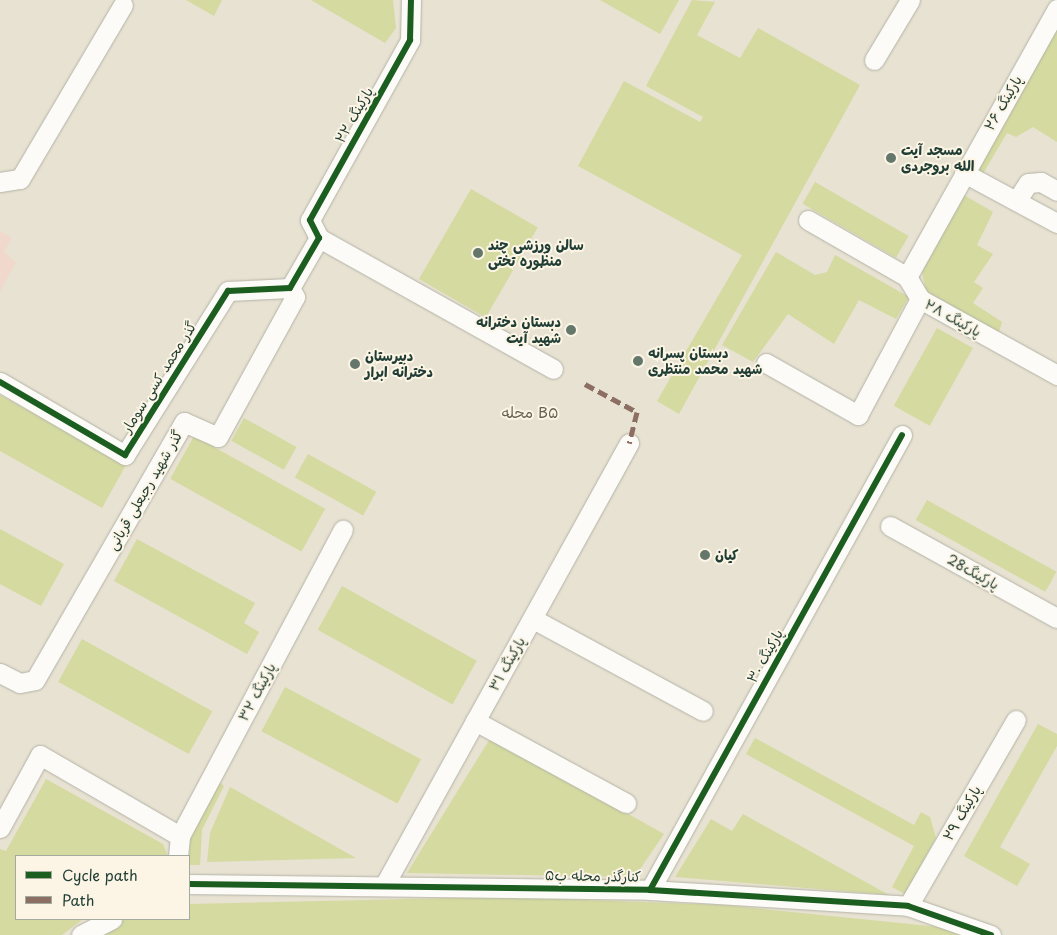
<!DOCTYPE html>
<meta charset="utf-8">
<style>
body{margin:0}
#map{position:relative;width:1057px;height:935px;overflow:hidden;background:#e8e2d2;font-family:"Playpen Sans","Playpen Sans Arabic",sans-serif}
div>[style]{position:absolute}
.built>*{inset:0;background:#f0d9cc}
.green>*{inset:0;background:#d4daa0;transform-origin:0 0}
.roads{filter:drop-shadow(0 0 1px #b3b3a7) drop-shadow(0 0 1px #b3b3a7)}
.minor>*{height:19px;margin:-9.5px;padding:0 9.5px;transform-origin:9.5px;border-radius:9.5px;background:#fcfbf8}
.quiet>*{height:5px;margin-top:-2.5px;transform-origin:0;background:repeating-linear-gradient(90deg,#8d6e63 0 10px,transparent 0 15px)}
.cycleway>*{height:6px;margin:-3px;padding:0 3px;transform-origin:3px;border-radius:3px;background:#1b5e20}
.dots>*{width:14px;height:14px;translate:-50% -50%;box-sizing:border-box;border:2px solid #fcf5e5;border-radius:50%}
span{translate:-50% -50%;white-space:nowrap;text-align:center;line-height:1.15;-webkit-text-stroke:4px #fcf5e5;paint-order:stroke}
.street-label{font-size:14px;color:#1f3d34}
.poi-label{font-size:14px;color:#1f3d34;font-weight:700}
.left{translate:0 -50%;text-align:left}
.right{translate:-100% -50%;text-align:right}
.neighbourhood-label{font-size:15px;color:#636452}
.legend{position:absolute;left:15px;top:855px;width:175px;height:65px;box-sizing:border-box;background:#fcf5e5;border:1px solid #a4ab9e;margin:0;padding:6px 9px;list-style:none;font-size:15px;color:#1f3d34}
.legend li{display:flex;align-items:center;gap:10px;height:25px}
.legend b{width:25px;border:1px solid #a4ab9e}
</style>
<div id="map">
<div class="built">
<i style="clip-path:polygon(0 231px,12px 238px,4px 252px,16px 262px,0 292px)"></i>
</div>
<div class="green">
<i style="clip-path:polygon(186px 0,222px 0,214px 16px)"></i>
<i style="clip-path:polygon(311px 0,393px 0,396px 28px,385px 43px)"></i>
<i style="clip-path:polygon(600px 0,679px 0,660px 34px)"></i>
<i style="clip-path:polygon(692px 0,715px 2px,697px 35px,740px 58px,758px 28px,860px 85px,679px 414px,657px 401px,742px 255px,578px 166px,624px 81px,700px 122px,703px 117px,646px 86px)"></i>
<i style="clip-path:polygon(1057px 19px,1057px 142px,1033px 127px,1016px 137px,1007px 133px,981px 177px,970px 169px)"></i>
<i style="left:815px;top:182px;width:108px;height:25px;rotate:30deg"></i>
<i style="left:471px;top:189px;width:77px;height:104px;rotate:30deg"></i>
<i style="clip-path:polygon(964px 195px,993px 212px,977px 245px,993px 254px,974px 282px,983px 288px,973px 303px,1002px 322px,998px 336px,927px 297px,922px 272px)"></i>
<i style="clip-path:polygon(776px 252px,815px 275px,827px 272px,835px 255px,909px 297px,896px 319px,859px 300px,834px 344px,788px 314px,753px 362px,722px 345px)"></i>
<i style="left:937px;top:328px;width:41px;height:89px;rotate:29deg"></i>
<i style="clip-path:polygon(0 395px,126px 465px,102px 508px,0 451px)"></i>
<i style="left:244px;top:418px;width:60px;height:26px;rotate:29deg"></i>
<i style="left:194px;top:436px;width:150px;height:49px;rotate:29deg"></i>
<i style="left:308px;top:454px;width:78px;height:27px;rotate:29deg"></i>
<i style="left:927px;top:500px;width:148px;height:23px;rotate:29deg"></i>
<i style="clip-path:polygon(0 529px,64px 564px,41px 606px,0 584px)"></i>
<i style="clip-path:polygon(137px 539px,255px 603px,244px 623px,259px 632px,247px 654px,114px 581px)"></i>
<i style="left:342px;top:586px;width:154px;height:50px;rotate:29deg"></i>
<i style="left:82px;top:639px;width:149px;height:49px;rotate:29deg"></i>
<i style="left:285px;top:687px;width:154px;height:50px;rotate:28deg"></i>
<i style="clip-path:polygon(1038px 724px,1057px 734px,1057px 746px,1000px 847px,1030px 864px,1017px 886px,964px 856px)"></i>
<i style="clip-path:polygon(491px 737px,664px 834px,638px 872px,626px 877px,407px 873px)"></i>
<i style="clip-path:polygon(755px 738px,914px 825px,921px 812px,930px 817px,936px 838px,905px 894px,892px 887px,914px 846px,746px 754px)"></i>
<i style="clip-path:polygon(214px 778px,224px 786px,202px 830px,200px 865px,189px 865px,190px 829px)"></i>
<i style="clip-path:polygon(46px 779px,163px 844px,168px 856px,16px 856px,16px 919px,83px 919px,62px 935px,0 935px,0 849px,6px 851px)"></i>
<i style="clip-path:polygon(230px 787px,356px 858px,207px 862px,210px 833px)"></i>
<i style="clip-path:polygon(743px 814px,889px 895px,675px 877px,711px 819px,732px 831px)"></i>
<i style="clip-path:polygon(500px 897px,724px 905px,949px 928px,968px 935px,93px 935px,123px 919px,189px 919px,189px 904px)"></i>
</div>
<div class="roads">
<div class="minor">
<i style="left:874px;top:60px;width:70px;rotate:-59deg"></i>
<i style="left:964px;top:173px;width:106px;rotate:28.3deg"></i>
<i style="left:0;top:182px;width:20px;rotate:-9deg"></i>
<i style="left:20px;top:179px;width:202px;rotate:-59.4deg"></i>
<i style="left:1017px;top:200px;width:20px;rotate:-57deg"></i>
<i style="left:1028px;top:183px;width:13px;rotate:-4deg"></i>
<i style="left:1041px;top:182px;width:18px;rotate:29deg"></i>
<i style="left:808px;top:220px;width:114px;rotate:29.9deg"></i>
<i style="left:907px;top:277px;width:26px;rotate:59deg"></i>
<i style="left:920px;top:299px;width:157px;rotate:29deg"></i>
<i style="left:319px;top:238px;width:268px;rotate:29.2deg"></i>
<i style="left:319px;top:238px;width:20px;rotate:-117deg"></i>
<i style="left:310px;top:220px;width:206px;rotate:-60.9deg"></i>
<i style="left:410px;top:40px;width:40px;rotate:-88.6deg"></i>
<i style="left:907px;top:277px;width:307px;rotate:-60.8deg"></i>
<i style="left:766px;top:363px;width:106px;rotate:29.5deg"></i>
<i style="left:858px;top:415px;width:132px;rotate:-61.9deg"></i>
<i style="left:0;top:382px;width:145px;rotate:30.3deg"></i>
<i style="left:125px;top:455px;width:194px;rotate:-57.9deg"></i>
<i style="left:228px;top:291px;width:62px;rotate:-2.8deg"></i>
<i style="left:290px;top:288px;width:58px;rotate:-59.9deg"></i>
<i style="left:890px;top:526px;width:191px;rotate:28.9deg"></i>
<i style="left:533px;top:619px;width:193px;rotate:28.4deg"></i>
<i style="left:0;top:673px;width:22px;rotate:27deg"></i>
<i style="left:20px;top:683px;width:15px;rotate:-11deg"></i>
<i style="left:35px;top:680px;width:298px;rotate:-60deg"></i>
<i style="left:184px;top:422px;width:37px;rotate:24deg"></i>
<i style="left:218px;top:437px;width:160px;rotate:-61.2deg"></i>
<i style="left:295px;top:297px;width:10px;rotate:-119deg"></i>
<i style="left:475px;top:721px;width:172px;rotate:28.5deg"></i>
<i style="left:0;top:828px;width:83px;rotate:-61.3deg"></i>
<i style="left:40px;top:755px;width:162px;rotate:30.1deg"></i>
<i style="left:178px;top:856px;width:20px;rotate:-84deg"></i>
<i style="left:180px;top:836px;width:347px;rotate:-62deg"></i>
<i style="left:189px;top:884px;width:461px;rotate:0.7deg"></i>
<i style="left:650px;top:890px;width:258px;rotate:3.5deg"></i>
<i style="left:908px;top:906px;width:88px;rotate:19.3deg"></i>
<i style="left:385px;top:884px;width:504px;rotate:-61.04deg"></i>
<i style="left:650px;top:890px;width:520px;rotate:-61.02deg"></i>
<i style="left:908px;top:906px;width:215px;rotate:-59.9deg"></i>
<i style="left:81px;top:935px;width:35px;rotate:-27deg"></i>
</div>
</div>
<div class="quiet">
<i style="left:585px;top:384px;width:59px;rotate:28.3deg"></i>
<i style="left:637px;top:412px;width:32px;rotate:104deg"></i>
</div>
<div class="cycleway">
<i style="left:0;top:382px;width:145px;rotate:30.3deg"></i>
<i style="left:125px;top:455px;width:194px;rotate:-57.9deg"></i>
<i style="left:228px;top:291px;width:62px;rotate:-2.8deg"></i>
<i style="left:290px;top:288px;width:58px;rotate:-59.9deg"></i>
<i style="left:319px;top:238px;width:20px;rotate:-117deg"></i>
<i style="left:310px;top:220px;width:206px;rotate:-60.9deg"></i>
<i style="left:410px;top:40px;width:40px;rotate:-88.6deg"></i>
<i style="left:189px;top:884px;width:461px;rotate:0.7deg"></i>
<i style="left:650px;top:890px;width:258px;rotate:3.5deg"></i>
<i style="left:908px;top:906px;width:88px;rotate:19.3deg"></i>
<i style="left:650px;top:890px;width:520px;rotate:-61.02deg"></i>
</div>
<div class="dots">
<i style="left:891px;top:158px;background:#65776b"></i>
<i style="left:478px;top:253px;background:#65776b"></i>
<i style="left:571px;top:330px;background:#65776b"></i>
<i style="left:638px;top:361px;background:#65776b"></i>
<i style="left:355px;top:364px;background:#65776b"></i>
<i style="left:705px;top:555px;background:#65776b"></i>
</div>
<div class="street-label">
<span style="left:1003px;top:103px;rotate:-60deg">پارکینگ ۲۶</span>
<span style="left:354px;top:115px;rotate:-60deg">پارکینگ ۲۲</span>
<span style="left:953px;top:318px;rotate:29deg">پارکینگ ۲۸</span>
<span style="left:159px;top:377px;rotate:-58deg">گذر محمد کسی سومار</span>
<span style="left:145px;top:490px;rotate:-60deg">گذر شهید رجبعلی قربانی</span>
<span style="left:973px;top:572px;rotate:29deg">پارکینگ28</span>
<span style="left:765px;top:656px;rotate:-61deg">پارکینگ ۳۰</span>
<span style="left:507px;top:664px;rotate:-61deg">پارکینگ ۳۱</span>
<span style="left:257px;top:692px;rotate:-62deg">پارکینگ ۳۲</span>
<span style="left:962px;top:813px;rotate:-60deg">پارکینگ ۲۹</span>
<span style="left:593px;top:876px;rotate:1deg">کنارگذر محله ب۵</span>
</div>
<div class="poi-label">
<span class="left" style="left:901px;top:158px">مسجد آیت<br>الله بروجردی</span>
<span class="left" style="left:488px;top:253px">سالن ورزشی چند<br>منظوره تختی</span>
<span class="right" style="left:561px;top:330px">دبستان دخترانه<br>شهید آیت</span>
<span class="left" style="left:648px;top:361px">دبستان پسرانه<br>شهید محمد منتظری</span>
<span class="left" style="left:365px;top:364px">دبیرستان<br>دخترانه ابرار</span>
<span class="left" style="left:715px;top:555px">کیان</span>
</div>
<div class="neighbourhood-label">
<span style="left:530px;top:412px">محله B۵</span>
</div>
<ul class="legend">
<li><b style="height:6px;background:#1b5e20"></b>Cycle path</li>
<li><b style="height:6px;background:#8d6e63"></b>Path</li>
</ul>
</div>
